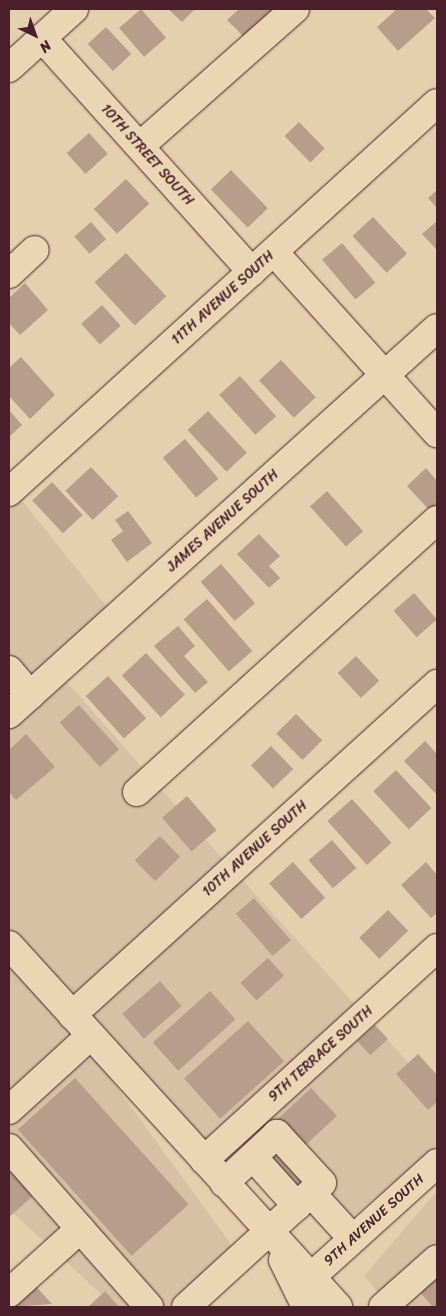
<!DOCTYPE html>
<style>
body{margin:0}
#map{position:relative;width:446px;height:1316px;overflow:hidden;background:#e4cfaf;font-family:Sriracha,sans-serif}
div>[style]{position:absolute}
.built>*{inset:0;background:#d7c0a4;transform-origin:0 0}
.building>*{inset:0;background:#b89d8a;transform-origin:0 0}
.roads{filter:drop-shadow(0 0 1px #4a1f2b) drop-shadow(0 0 1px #4a1f2b)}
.minor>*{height:28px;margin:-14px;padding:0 14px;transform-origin:14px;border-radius:14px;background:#ead6b4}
.major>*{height:28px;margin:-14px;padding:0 14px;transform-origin:14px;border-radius:14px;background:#ead6b4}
span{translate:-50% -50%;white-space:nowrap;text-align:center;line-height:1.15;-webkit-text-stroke:4px #ead6b4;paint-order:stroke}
.street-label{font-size:14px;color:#4a1f2b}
.frame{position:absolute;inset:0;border:10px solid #4a1f2b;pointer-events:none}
.north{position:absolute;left:10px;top:10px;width:50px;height:50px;-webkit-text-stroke:4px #ead6b4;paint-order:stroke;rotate:138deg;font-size:14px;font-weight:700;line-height:20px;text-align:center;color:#4a1f2b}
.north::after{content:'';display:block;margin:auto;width:18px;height:22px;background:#4a1f2b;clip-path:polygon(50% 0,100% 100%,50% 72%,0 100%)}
</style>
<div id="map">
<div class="built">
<i style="clip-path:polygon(20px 498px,108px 608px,9px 697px,9px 508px)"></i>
<i style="clip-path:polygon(65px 680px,224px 860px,72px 998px,9px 929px,9px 730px)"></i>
<i style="left:241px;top:878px;width:171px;height:207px;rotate:48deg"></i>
<i style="clip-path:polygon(9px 961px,75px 1034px,9px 1093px)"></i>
<i style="clip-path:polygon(372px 1023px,437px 1094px,437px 1145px,330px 1236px,242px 1142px)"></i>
<i style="clip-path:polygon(91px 1052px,233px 1247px,168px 1307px,115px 1307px,9px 1209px,9px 1126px)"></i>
<i style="clip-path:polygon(437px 1191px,437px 1307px,390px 1307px,364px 1276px)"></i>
</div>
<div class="building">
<i style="left:141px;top:9px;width:38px;height:29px;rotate:49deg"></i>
<i style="clip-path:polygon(168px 9px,195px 9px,182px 22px)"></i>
<i style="clip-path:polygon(239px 9px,275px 9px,250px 43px,227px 20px)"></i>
<i style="clip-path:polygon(397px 9px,426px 9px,435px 18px,398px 51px,377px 27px)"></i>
<i style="left:106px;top:27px;width:37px;height:25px;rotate:47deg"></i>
<i style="left:299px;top:122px;width:37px;height:20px;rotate:46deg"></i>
<i style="left:89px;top:133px;width:28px;height:30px;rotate:48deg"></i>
<i style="left:231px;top:170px;width:53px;height:28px;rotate:46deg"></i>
<i style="left:126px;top:179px;width:34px;height:44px;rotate:47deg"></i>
<i style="clip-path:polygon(437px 190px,437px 208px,428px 198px)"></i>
<i style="left:373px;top:217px;width:50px;height:28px;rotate:47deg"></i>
<i style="clip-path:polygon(437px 221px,437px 250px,422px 234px)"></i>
<i style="left:91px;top:222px;width:23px;height:22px;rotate:49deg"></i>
<i style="left:342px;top:243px;width:52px;height:26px;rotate:50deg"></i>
<i style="left:126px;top:253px;width:59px;height:43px;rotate:47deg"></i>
<i style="clip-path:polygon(25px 283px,48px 310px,20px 335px,9px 323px,9px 298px)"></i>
<i style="left:102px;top:305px;width:28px;height:28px;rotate:48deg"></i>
<i style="clip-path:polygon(21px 357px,55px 395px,30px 419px,9px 396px,9px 368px)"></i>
<i style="left:281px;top:360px;width:51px;height:30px;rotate:47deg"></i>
<i style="left:240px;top:376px;width:54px;height:28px;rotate:48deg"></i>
<i style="clip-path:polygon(9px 410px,22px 425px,9px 437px)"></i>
<i style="left:208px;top:411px;width:57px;height:28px;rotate:47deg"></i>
<i style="left:185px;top:439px;width:52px;height:29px;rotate:50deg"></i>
<i style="left:91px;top:467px;width:40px;height:35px;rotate:47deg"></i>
<i style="clip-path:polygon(426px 468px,437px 481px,437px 507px,431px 512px,407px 486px)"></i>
<i style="left:52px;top:482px;width:45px;height:27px;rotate:47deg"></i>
<i style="left:327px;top:491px;width:54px;height:23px;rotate:48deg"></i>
<i style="clip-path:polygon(128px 511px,152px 543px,127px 562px,111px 540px,123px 531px,115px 520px)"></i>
<i style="clip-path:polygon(259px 534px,280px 556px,269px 566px,280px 578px,269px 588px,237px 554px)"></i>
<i style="left:221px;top:564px;width:52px;height:27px;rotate:49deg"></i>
<i style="left:414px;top:593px;width:35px;height:27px;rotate:49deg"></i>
<i style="left:207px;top:599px;width:69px;height:31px;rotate:49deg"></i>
<i style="clip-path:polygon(178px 626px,195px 646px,184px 656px,208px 682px,195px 693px,154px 646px)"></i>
<i style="left:146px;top:653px;width:57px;height:33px;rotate:47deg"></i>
<i style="left:356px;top:656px;width:34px;height:25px;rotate:47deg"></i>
<i style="left:108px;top:676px;width:57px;height:30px;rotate:48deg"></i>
<i style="left:79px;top:705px;width:60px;height:26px;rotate:48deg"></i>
<i style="left:296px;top:714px;width:37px;height:28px;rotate:45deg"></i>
<i style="clip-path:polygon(26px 734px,55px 767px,16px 800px,9px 792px,9px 750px)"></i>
<i style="clip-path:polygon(425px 741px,437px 754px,437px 795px,404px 761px)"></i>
<i style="left:271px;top:746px;width:32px;height:28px;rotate:46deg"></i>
<i style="left:396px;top:770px;width:52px;height:31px;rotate:47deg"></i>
<i style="left:187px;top:796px;width:45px;height:33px;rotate:49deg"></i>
<i style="left:352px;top:799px;width:59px;height:33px;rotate:48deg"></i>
<i style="left:160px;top:836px;width:29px;height:35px;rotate:46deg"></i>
<i style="left:332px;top:840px;width:37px;height:31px;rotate:49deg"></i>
<i style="left:293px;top:862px;width:48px;height:32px;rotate:48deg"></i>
<i style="clip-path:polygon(426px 862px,437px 875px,437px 913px,431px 918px,401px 885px)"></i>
<i style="left:254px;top:898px;width:56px;height:24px;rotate:49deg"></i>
<i style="left:388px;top:910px;width:29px;height:40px;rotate:46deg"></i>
<i style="left:268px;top:958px;width:24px;height:37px;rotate:48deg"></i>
<i style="left:160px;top:981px;width:33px;height:50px;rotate:49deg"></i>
<i style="left:210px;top:991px;width:38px;height:77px;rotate:48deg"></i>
<i style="left:248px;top:1021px;width:54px;height:86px;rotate:48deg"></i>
<i style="left:375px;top:1025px;width:19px;height:24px;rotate:47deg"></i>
<i style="clip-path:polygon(418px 1054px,437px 1075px,437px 1102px,428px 1110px,396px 1074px)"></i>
<i style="left:75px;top:1078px;width:170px;height:77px;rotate:48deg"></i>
<i style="left:311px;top:1088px;width:38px;height:46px;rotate:47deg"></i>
<i style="left:278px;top:1144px;width:51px;height:23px;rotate:48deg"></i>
<i style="clip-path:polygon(9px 1169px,33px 1196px,9px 1217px)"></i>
<i style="clip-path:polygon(437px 1273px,437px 1307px,433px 1307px,418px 1290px)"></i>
<i style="clip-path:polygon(32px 1282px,52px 1304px,9px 1307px,9px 1303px)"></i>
<i style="clip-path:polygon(105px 1291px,119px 1307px,88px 1307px)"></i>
</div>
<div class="roads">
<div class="minor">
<i style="left:42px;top:38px;width:314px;rotate:48.1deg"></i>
<i style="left:9px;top:68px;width:88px;rotate:-42.2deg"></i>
<i style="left:140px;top:146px;width:207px;rotate:-41.5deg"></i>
<i style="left:274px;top:252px;width:244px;rotate:48deg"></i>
<i style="left:9px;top:274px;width:35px;rotate:-43deg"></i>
<i style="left:9px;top:492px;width:578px;rotate:-42.27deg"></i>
<i style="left:9px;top:670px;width:33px;rotate:50deg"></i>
<i style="left:9px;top:714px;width:576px;rotate:-42.05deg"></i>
<i style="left:137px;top:792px;width:405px;rotate:-42.2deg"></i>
<i style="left:72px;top:1015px;width:493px;rotate:-42.2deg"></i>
<i style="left:9px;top:1110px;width:111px;rotate:-42.4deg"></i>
<i style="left:9px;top:1148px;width:212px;rotate:48.6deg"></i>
<i style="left:253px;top:1157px;width:66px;rotate:48.1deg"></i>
<i style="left:204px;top:1160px;width:315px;rotate:-42.3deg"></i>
<i style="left:311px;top:1193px;width:62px;rotate:47.6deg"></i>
<i style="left:311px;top:1277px;width:170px;rotate:-42.1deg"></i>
<i style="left:9px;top:1293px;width:96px;rotate:-42deg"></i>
<i style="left:186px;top:1307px;width:184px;rotate:-42.4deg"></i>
<i style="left:322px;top:1183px;width:67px;rotate:-132.6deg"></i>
<i style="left:277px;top:1134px;width:72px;rotate:137.2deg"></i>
<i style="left:383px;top:1307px;width:72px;rotate:-41.6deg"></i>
</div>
<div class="major">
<i style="left:9px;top:945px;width:489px;rotate:47.7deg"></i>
<i style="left:283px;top:1260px;width:52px;rotate:63.9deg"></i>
</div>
</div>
<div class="street-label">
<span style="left:147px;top:155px;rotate:48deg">10TH STREET SOUTH</span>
<span style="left:223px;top:298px;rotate:-42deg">11TH AVENUE SOUTH</span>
<span style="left:223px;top:521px;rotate:-42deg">JAMES AVENUE SOUTH</span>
<span style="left:255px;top:849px;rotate:-42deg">10TH AVENUE SOUTH</span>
<span style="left:321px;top:1054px;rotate:-42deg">9TH TERRACE SOUTH</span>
<span style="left:374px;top:1220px;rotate:-42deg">9TH AVENUE SOUTH</span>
</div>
<div class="frame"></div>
<div class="north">N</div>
</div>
